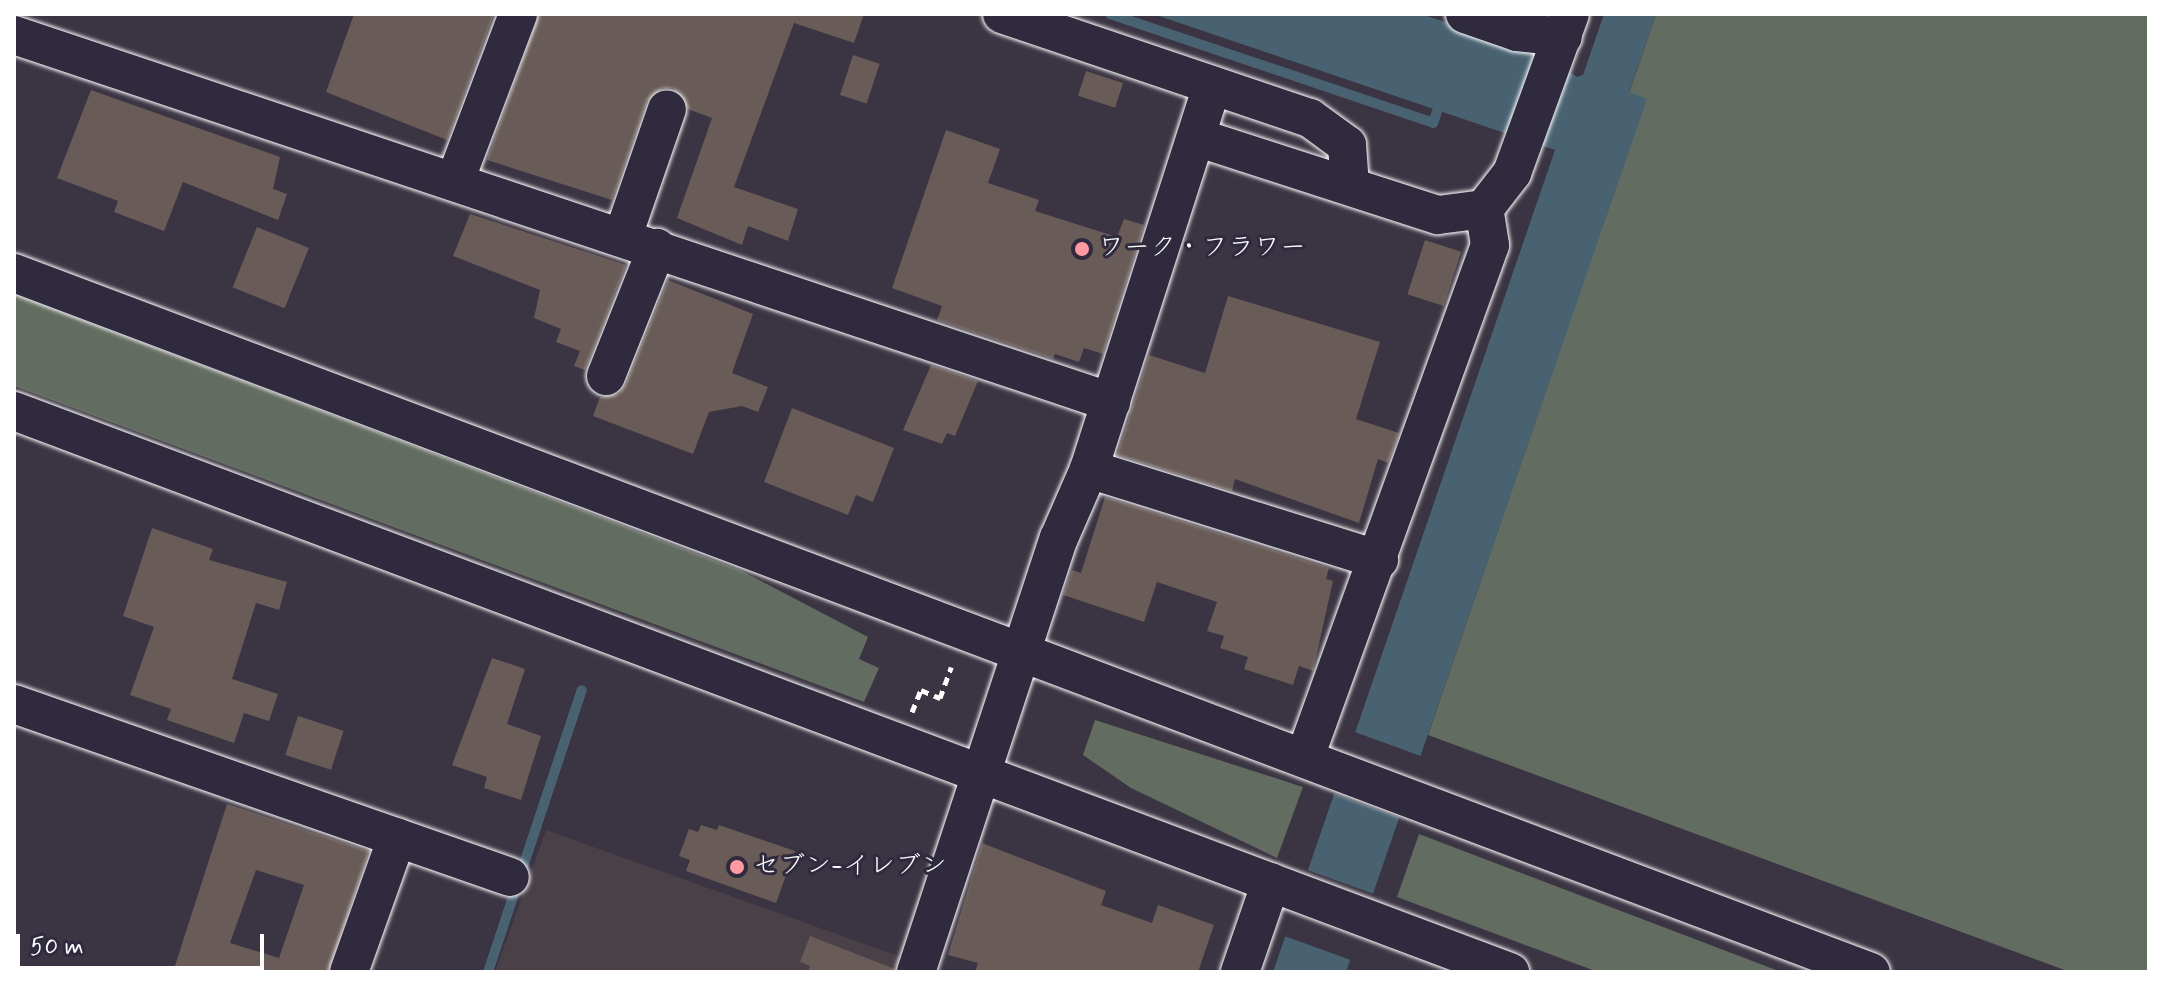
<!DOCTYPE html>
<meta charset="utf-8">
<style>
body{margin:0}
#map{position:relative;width:2163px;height:986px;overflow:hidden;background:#3b3442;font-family:Mynerve,"Klee One",sans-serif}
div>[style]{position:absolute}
.built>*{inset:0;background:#494048}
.green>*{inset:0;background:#636c60}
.water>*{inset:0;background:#496272}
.pier>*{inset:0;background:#3b3442;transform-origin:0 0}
.stream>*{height:10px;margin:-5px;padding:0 5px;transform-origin:5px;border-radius:5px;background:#496272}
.building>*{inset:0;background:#695b57;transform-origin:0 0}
.path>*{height:5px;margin-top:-2.5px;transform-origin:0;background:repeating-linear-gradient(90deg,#fff 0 8px,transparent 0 14px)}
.roads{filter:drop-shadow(0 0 2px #fff) drop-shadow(0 0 2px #fff)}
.minor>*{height:38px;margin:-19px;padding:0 19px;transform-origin:19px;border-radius:19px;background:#2f2a3d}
.dots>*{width:22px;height:22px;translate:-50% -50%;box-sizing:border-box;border:4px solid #2f2a3d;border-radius:50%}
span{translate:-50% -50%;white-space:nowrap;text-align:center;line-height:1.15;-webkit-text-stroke:6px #2f2a3d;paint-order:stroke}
.poi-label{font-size:26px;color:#fff}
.left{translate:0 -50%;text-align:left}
.frame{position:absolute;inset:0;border:16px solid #fff;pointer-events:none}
.scale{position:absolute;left:16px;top:934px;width:248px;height:36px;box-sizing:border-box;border:4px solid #fff;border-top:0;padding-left:10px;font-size:24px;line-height:28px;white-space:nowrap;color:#fff;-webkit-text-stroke:6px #2f2a3d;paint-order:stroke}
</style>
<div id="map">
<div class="built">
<i style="clip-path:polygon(546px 830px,909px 960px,905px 972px,495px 972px)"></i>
</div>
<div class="green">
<i style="clip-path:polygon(1656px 14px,2149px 14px,2149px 972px,2070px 972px,1428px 735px,1646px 99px,1629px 93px)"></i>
<i style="clip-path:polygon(14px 294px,742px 571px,868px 637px,859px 659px,879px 668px,864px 702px,14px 386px)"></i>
<i style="clip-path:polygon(1095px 720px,1303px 787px,1277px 858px,1131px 788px,1083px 755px)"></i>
<i style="clip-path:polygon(1419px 834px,1781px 972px,1598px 972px,1397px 897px)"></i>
</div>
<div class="water">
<i style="clip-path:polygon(1153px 14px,1421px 14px,1544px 55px,1577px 77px,1583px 75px,1604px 14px,1656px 14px,1629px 92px,1647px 99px,1346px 972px,1273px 972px,1555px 150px)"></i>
</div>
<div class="pier">
<i style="left:1352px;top:731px;width:77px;height:65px;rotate:20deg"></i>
<i style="left:1305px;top:869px;width:77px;height:70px;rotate:20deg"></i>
</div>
<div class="stream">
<i style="left:1110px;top:14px;width:341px;rotate:18.6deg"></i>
<i style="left:1433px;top:123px;width:24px;rotate:-71deg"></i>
<i style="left:488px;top:972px;width:297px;rotate:-71.6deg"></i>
</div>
<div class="building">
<i style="clip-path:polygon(354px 14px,494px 14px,447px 140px,326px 92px)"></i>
<i style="clip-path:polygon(539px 14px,864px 14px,854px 43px,794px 23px,734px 187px,798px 209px,788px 241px,748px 226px,742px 245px,677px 218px,712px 118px,688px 109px,673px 88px,662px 88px,647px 101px,612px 200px,487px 160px)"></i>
<i style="left:853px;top:55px;width:28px;height:42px;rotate:18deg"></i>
<i style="left:1086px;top:71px;width:39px;height:26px;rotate:18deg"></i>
<i style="clip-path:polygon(91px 90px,280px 157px,273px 189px,287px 194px,278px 220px,183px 182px,164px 231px,114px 212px,118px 201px,57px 178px)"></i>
<i style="clip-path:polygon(946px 130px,1000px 149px,988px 183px,1039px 200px,1035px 211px,1117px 237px,1124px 219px,1144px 225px,1103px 354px,1084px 348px,1079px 362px,1055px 354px,1053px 359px,937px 320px,942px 306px,892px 288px)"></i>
<i style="clip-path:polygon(470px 214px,626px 265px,585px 370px,574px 366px,580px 351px,556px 342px,561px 329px,534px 318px,540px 290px,453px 256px)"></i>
<i style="left:257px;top:227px;width:56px;height:65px;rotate:22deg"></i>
<i style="left:1425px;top:240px;width:38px;height:57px;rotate:18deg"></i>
<i style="clip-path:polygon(668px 280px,753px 314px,732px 373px,768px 387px,758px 412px,742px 406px,709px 412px,693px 454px,593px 416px,600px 397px,619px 394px,626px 384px)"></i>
<i style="clip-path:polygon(1228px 296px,1380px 342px,1356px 419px,1399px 433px,1388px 463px,1378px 459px,1359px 523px,1235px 479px,1232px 491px,1117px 455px,1149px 355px,1205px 373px)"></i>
<i style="clip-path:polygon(931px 365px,978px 381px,955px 436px,947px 433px,942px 444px,903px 430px)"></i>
<i style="clip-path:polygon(792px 408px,894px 448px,873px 502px,856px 495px,848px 515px,764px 482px)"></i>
<i style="clip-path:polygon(1105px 497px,1329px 568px,1326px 579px,1333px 581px,1313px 671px,1299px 666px,1293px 685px,1244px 669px,1248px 657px,1220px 648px,1224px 636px,1207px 631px,1217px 602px,1157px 582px,1144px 622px,1063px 595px,1072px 570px,1081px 573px)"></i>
<i style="clip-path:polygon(152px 528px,213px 549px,209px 560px,287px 582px,279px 610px,256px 603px,232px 679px,278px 694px,269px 721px,244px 713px,234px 743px,167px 720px,171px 709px,130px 695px,154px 627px,123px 616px)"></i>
<i style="clip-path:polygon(492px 658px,525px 669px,507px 724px,541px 736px,521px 800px,484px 788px,487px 777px,452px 765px)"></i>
<i style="left:298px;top:716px;width:48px;height:41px;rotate:18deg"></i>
<i style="clip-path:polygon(evenodd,227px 804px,369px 851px,328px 972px,173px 972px,227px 804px,256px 870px,304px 885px,279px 958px,230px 943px,256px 870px)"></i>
<i style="clip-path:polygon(701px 825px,717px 830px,719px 825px,795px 851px,776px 903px,686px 871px,690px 860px,679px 856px,689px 829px,698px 832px)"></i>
<i style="clip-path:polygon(982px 843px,1106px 891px,1101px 905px,1152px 923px,1158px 905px,1214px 925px,1198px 972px,975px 972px,978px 963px,948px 955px)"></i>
<i style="clip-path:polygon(810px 936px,895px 969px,895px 972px,808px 972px,810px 966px,800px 962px)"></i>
</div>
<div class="path">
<i style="left:912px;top:712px;width:24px;rotate:-68deg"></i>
<i style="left:921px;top:690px;width:21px;rotate:23deg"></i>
<i style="left:940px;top:698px;width:33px;rotate:-70deg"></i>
</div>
<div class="roads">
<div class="minor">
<i style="left:1002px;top:14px;width:325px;rotate:18.7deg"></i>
<i style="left:1310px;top:118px;width:46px;rotate:36.1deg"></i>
<i style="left:1347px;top:145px;width:41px;rotate:85.8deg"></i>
<i style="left:1465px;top:14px;width:55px;rotate:19.1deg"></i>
<i style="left:1517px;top:32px;width:46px;rotate:6.2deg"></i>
<i style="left:14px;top:35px;width:1157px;rotate:18.5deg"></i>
<i style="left:1199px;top:138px;width:251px;rotate:17.9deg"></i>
<i style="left:1438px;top:215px;width:46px;rotate:-7.4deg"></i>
<i style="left:1484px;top:209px;width:46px;rotate:-52.1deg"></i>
<i style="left:1512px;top:173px;width:169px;rotate:-70deg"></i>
<i style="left:455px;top:181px;width:178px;rotate:-69.3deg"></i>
<i style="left:623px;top:236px;width:134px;rotate:-70.9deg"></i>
<i style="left:14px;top:273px;width:1984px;rotate:20.63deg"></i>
<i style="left:606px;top:376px;width:138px;rotate:-68.3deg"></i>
<i style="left:14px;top:411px;width:1598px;rotate:20.56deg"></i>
<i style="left:1089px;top:469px;width:304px;rotate:17.4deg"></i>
<i style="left:14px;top:704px;width:525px;rotate:19.23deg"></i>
<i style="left:1305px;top:757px;width:544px;rotate:-70.13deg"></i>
<i style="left:1490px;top:245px;width:36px;rotate:-99deg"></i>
<i style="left:349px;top:972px;width:143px;rotate:-70.4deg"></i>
<i style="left:916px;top:972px;width:457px;rotate:-71.8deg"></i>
<i style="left:1059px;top:538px;width:75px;rotate:-66.5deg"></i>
<i style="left:1089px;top:469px;width:403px;rotate:-72.2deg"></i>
<i style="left:1240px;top:972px;width:95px;rotate:-71deg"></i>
</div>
</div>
<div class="dots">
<i style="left:1082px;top:249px;background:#ff9aa2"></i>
<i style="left:737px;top:867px;background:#ff9aa2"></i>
</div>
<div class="poi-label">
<span class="left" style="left:1098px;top:249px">ワーク・フラワー</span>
<span class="left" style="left:753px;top:867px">セブン-イレブン</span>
</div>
<div class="frame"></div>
<div class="scale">50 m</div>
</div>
